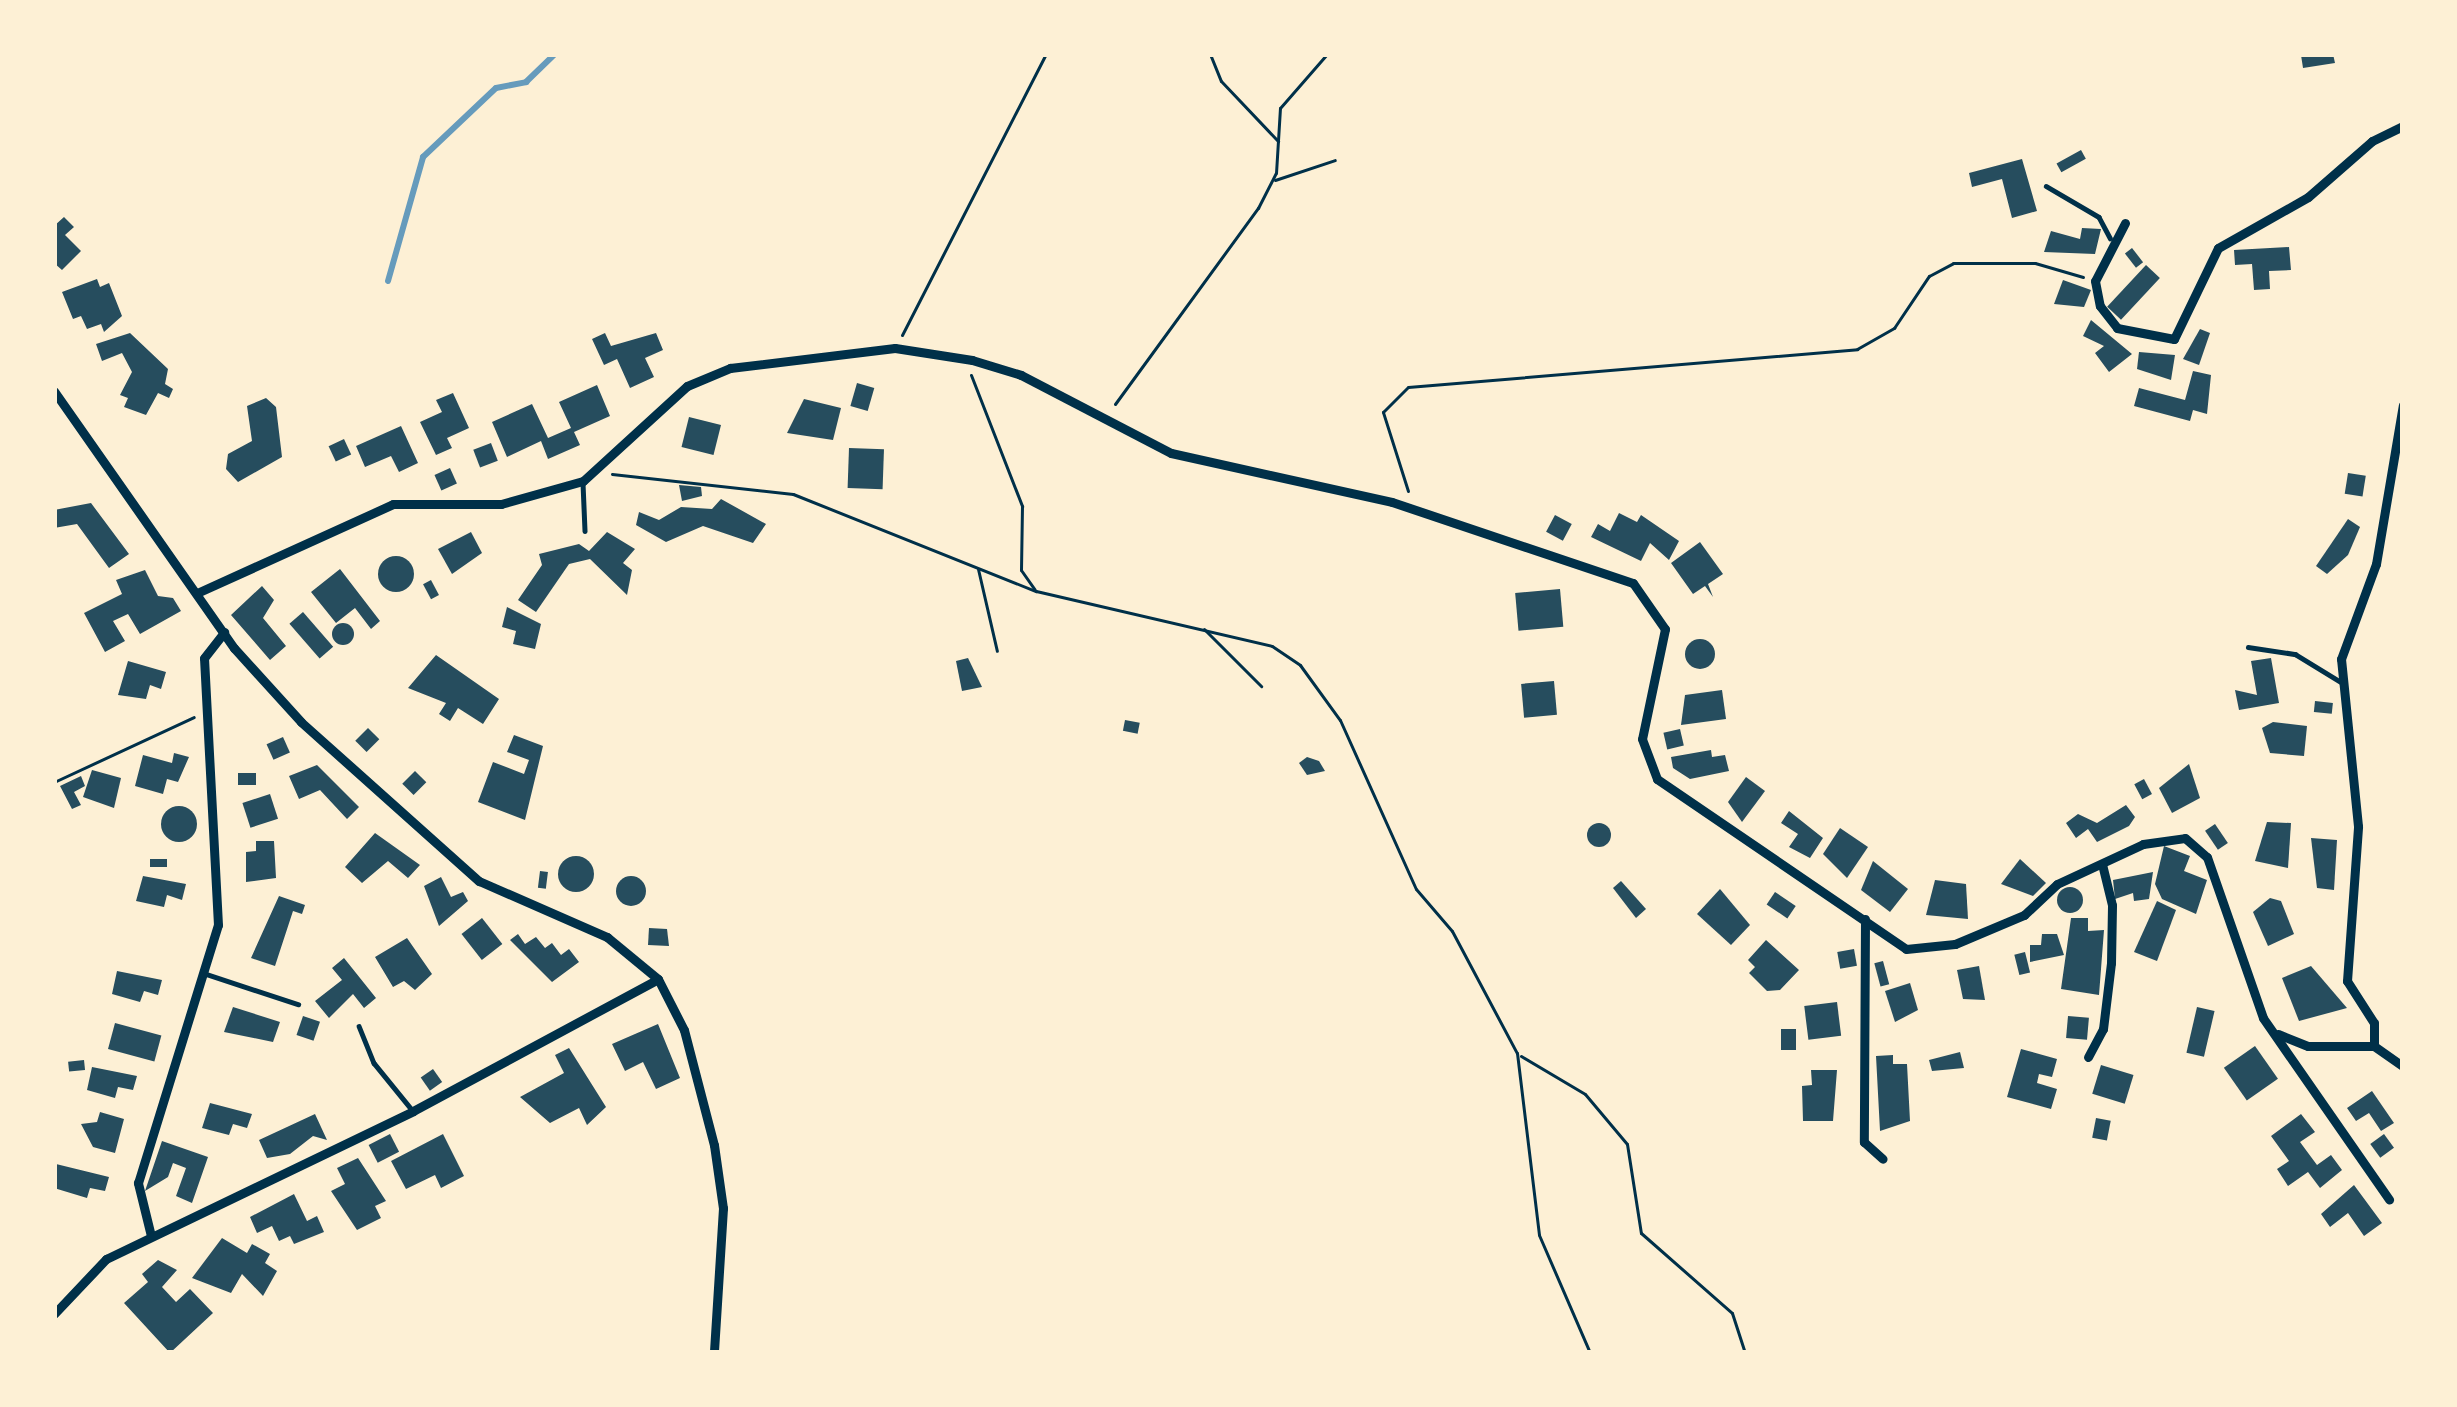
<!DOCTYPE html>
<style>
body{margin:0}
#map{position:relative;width:2457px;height:1407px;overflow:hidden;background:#fdf0d5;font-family:Raleway,sans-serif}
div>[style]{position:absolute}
.stream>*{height:6px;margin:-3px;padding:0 3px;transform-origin:3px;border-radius:3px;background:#669bbc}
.building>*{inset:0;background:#264d5e;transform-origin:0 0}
.round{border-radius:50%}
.path>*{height:3px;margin:-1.5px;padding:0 1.5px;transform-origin:1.5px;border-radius:1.5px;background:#003049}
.service>*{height:4.5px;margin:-2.25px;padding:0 2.25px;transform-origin:2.25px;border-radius:2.25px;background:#003049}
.minor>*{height:9px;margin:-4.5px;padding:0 4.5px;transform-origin:4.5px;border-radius:4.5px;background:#003049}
span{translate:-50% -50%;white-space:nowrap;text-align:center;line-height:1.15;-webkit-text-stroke:9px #fdf0d5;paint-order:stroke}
.frame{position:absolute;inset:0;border:57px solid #fdf0d5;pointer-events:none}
</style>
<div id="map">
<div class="stream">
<i style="left:388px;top:281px;width:129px;rotate:-74.2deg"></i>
<i style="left:423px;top:157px;width:100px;rotate:-43.4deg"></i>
<i style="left:496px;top:88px;width:31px;rotate:-11deg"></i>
<i style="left:526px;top:82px;width:40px;rotate:-44deg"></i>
</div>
<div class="building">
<i style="clip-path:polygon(2333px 54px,2335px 63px,2303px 68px,2301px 55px)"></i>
<i style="left:2081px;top:150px;width:10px;height:28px;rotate:61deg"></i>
<i style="clip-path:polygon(2022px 159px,2037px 211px,2012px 218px,2002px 179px,1972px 187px,1969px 173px)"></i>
<i style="clip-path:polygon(64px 217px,74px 227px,65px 235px,81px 251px,62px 270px,54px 263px,54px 226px)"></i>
<i style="clip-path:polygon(2082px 228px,2101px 229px,2095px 254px,2044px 252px,2051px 231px,2080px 239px)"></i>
<i style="clip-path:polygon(2289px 247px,2291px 270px,2269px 271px,2270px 289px,2254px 290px,2252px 264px,2235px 265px,2234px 250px)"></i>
<i style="left:2132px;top:248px;width:18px;height:9px;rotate:52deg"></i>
<i style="left:2146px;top:265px;width:19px;height:57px;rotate:43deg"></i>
<i style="clip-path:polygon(97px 279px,100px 287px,109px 283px,122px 316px,104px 332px,101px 324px,87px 329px,81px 316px,73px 319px,62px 292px)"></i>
<i style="clip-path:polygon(2063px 280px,2091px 290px,2084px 307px,2054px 304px)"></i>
<i style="clip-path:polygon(2091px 320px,2132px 354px,2109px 372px,2095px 353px,2104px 346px,2083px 336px)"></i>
<i style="clip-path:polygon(2200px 329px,2210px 333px,2199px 365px,2183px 359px)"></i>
<i style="clip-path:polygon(130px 333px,168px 369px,165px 384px,173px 389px,169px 398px,158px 393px,146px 415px,124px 407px,128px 398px,120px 395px,132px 372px,122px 353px,102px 361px,96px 344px)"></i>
<i style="clip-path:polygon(605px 333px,611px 346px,656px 333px,663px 350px,645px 358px,654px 377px,630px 388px,617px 359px,604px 365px,592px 339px)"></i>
<i style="clip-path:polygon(2139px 352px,2175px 355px,2171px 380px,2137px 369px)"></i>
<i style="clip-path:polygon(2193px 371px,2211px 375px,2207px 414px,2193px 410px,2190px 421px,2134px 406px,2139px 388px,2185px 400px)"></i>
<i style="left:857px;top:383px;width:18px;height:24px;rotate:16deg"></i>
<i style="clip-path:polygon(597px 385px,610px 416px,574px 432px,580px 445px,548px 459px,541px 441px,507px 457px,492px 422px,532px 404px,548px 438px,571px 428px,559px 402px)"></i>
<i style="clip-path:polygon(453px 393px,469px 428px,447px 438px,452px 448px,436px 455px,420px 422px,442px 412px,436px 400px)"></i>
<i style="clip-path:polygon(266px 398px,276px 407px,282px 457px,238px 482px,226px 469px,228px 454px,252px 441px,247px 406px)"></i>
<i style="clip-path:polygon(804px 399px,841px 408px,833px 440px,787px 433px)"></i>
<i style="left:689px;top:417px;width:33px;height:31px;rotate:14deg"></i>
<i style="clip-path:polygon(401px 426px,418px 463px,399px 472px,391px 456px,365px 467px,356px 446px)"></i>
<i style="left:344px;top:439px;width:17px;height:17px;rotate:65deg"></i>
<i style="left:491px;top:443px;width:19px;height:19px;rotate:69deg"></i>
<i style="left:849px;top:448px;width:35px;height:40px;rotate:2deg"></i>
<i style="left:450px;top:468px;width:17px;height:17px;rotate:66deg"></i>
<i style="left:2348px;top:473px;width:18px;height:21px;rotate:9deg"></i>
<i style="clip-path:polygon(679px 485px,701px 487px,702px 496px,682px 501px)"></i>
<i style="clip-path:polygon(721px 499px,766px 524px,753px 543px,703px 526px,666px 542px,636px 525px,639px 512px,659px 520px,681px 507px,712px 509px)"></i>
<i style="clip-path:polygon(91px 503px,129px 554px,109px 568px,77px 524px,54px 528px,54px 510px)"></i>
<i style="clip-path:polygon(1619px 513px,1637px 522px,1641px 515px,1679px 541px,1669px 560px,1650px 543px,1641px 561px,1591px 537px,1598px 524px,1610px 531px)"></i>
<i style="left:1555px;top:515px;width:19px;height:19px;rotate:28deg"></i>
<i style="clip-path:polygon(2348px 519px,2360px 527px,2348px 555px,2327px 574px,2316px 566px)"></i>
<i style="clip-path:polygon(471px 532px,482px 553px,452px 574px,438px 549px)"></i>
<i style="clip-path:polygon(607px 532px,635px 549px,623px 563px,632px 570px,627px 595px,590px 559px,569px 564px,536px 612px,518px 600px,542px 565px,539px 554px,579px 544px,589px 551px)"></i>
<i style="clip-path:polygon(1700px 542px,1723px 574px,1708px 584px,1713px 597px,1705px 586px,1693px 594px,1671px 563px)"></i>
<i class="round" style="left:378px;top:556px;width:36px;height:36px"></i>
<i style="clip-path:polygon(340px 569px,380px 621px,371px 629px,355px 608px,336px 623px,311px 592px)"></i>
<i style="clip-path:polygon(145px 570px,158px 596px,173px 598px,181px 611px,140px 634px,128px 614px,113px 621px,125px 641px,105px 652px,84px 613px,122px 594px,116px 580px)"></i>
<i style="left:431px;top:580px;width:17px;height:9px;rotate:62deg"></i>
<i style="clip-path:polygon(262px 586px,274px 600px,263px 618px,286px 646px,270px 660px,231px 615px)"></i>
<i style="left:1560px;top:589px;width:38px;height:45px;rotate:85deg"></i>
<i style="clip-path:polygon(507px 607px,541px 624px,535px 649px,513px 644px,516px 631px,502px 627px)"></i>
<i style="left:303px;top:612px;width:46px;height:18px;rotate:49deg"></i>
<i class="round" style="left:332px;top:623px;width:22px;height:22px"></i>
<i class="round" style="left:1685px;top:639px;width:30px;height:30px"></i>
<i style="clip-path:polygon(436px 655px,499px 699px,483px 724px,458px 708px,450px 721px,439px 714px,446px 703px,408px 688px)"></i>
<i style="clip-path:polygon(968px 658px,982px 687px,962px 691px,956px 661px)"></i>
<i style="clip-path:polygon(2271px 658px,2279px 703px,2239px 710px,2235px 690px,2257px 695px,2251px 661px)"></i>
<i style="clip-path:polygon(128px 661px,166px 672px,161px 689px,150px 685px,146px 699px,118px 695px)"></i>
<i style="left:1554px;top:681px;width:34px;height:33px;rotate:85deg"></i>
<i style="clip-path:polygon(1722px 690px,1726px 719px,1681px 725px,1685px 695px)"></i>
<i style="left:2315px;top:701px;width:18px;height:11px;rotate:6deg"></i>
<i style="left:1125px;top:720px;width:15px;height:11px;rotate:11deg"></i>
<i style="clip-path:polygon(2273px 722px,2307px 726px,2304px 756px,2270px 753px,2262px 728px)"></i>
<i style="left:368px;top:728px;width:16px;height:18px;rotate:45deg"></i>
<i style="left:1680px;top:729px;width:17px;height:17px;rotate:77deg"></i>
<i style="clip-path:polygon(514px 735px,543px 746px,525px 820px,478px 802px,493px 762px,524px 774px,529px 760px,507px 752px)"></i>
<i style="left:283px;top:737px;width:17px;height:18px;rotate:66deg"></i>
<i style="clip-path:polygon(1711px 750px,1712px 757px,1725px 755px,1729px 771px,1690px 779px,1673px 768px,1671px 757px)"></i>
<i style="clip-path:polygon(174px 753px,189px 757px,178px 782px,167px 779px,163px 794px,135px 786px,143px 755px,172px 763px)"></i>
<i style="clip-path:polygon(1307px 757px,1319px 761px,1325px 771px,1307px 775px,1299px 763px)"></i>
<i style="clip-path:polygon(2189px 764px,2200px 798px,2172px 813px,2159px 788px)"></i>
<i style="clip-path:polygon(317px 765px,359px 807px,347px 819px,320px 790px,299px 799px,289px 776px)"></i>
<i style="clip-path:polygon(92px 770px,121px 778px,114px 808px,83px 797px)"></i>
<i style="left:415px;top:771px;width:16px;height:18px;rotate:45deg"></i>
<i style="left:238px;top:773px;width:18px;height:12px"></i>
<i style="clip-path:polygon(81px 776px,85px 786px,74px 792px,81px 805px,72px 809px,60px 786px)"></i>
<i style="clip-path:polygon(1746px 777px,1765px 791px,1742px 822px,1728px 802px)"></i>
<i style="left:2144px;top:779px;width:17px;height:11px;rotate:62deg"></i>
<i style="left:270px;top:794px;width:26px;height:29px;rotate:72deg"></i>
<i style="clip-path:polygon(2126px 805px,2135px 817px,2129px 826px,2097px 842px,2088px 829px,2076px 838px,2066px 823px,2078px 814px,2097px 823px)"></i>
<i class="round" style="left:161px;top:806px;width:36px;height:36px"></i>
<i style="clip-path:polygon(1789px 811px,1823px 838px,1810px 858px,1789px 847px,1798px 834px,1781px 823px)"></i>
<i style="clip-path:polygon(2267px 822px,2291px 823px,2288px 868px,2255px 861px)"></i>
<i class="round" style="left:1587px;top:823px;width:24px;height:24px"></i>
<i style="left:2215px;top:824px;width:23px;height:12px;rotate:56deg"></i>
<i style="clip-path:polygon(1840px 828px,1868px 847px,1847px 878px,1823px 854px)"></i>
<i style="clip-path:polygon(375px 833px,420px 865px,408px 878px,388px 861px,362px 883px,345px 867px)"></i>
<i style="clip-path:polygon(2311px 838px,2337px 840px,2334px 890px,2317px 888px)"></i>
<i style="clip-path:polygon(256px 841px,274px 841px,276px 878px,246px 882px,246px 852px,256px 851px)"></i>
<i style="clip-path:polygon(2164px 846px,2190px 856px,2184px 871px,2207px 880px,2196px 914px,2162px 899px,2155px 884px)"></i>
<i class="round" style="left:558px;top:856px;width:36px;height:36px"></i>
<i style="left:150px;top:859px;width:17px;height:8px"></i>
<i style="clip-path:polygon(2020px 859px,2046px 883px,2033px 896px,2001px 884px)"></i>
<i style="clip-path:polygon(1873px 861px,1908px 889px,1890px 912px,1861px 890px)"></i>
<i style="left:540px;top:871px;width:8px;height:17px;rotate:7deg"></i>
<i style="clip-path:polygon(2153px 872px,2149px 899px,2134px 901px,2133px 893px,2115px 899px,2113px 880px)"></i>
<i class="round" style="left:616px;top:876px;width:30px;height:30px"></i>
<i style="clip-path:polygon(143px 876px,186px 884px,182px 900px,167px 895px,164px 907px,136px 901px)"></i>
<i style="clip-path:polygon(441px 877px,451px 897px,463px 892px,468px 901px,439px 926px,424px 886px)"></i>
<i style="clip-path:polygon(1935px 880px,1966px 884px,1968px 919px,1926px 915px)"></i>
<i style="clip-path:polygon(1621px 881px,1646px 909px,1636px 918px,1613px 888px)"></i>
<i class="round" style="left:2057px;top:887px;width:26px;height:26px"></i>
<i style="clip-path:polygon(1720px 889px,1750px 925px,1731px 945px,1697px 914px)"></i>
<i style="left:1775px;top:892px;width:25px;height:15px;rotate:34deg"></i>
<i style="clip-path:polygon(279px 896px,305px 905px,302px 914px,293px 911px,275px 966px,251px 958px)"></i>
<i style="clip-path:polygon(2270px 898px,2281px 901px,2294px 934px,2268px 946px,2253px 912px)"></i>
<i style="clip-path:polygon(2157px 901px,2176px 910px,2157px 961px,2134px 952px)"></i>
<i style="left:482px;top:918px;width:33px;height:26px;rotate:52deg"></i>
<i style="clip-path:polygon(2071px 918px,2088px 918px,2088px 931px,2104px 930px,2099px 995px,2061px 989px)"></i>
<i style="clip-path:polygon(649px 928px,667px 929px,669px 946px,648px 945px)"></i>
<i style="clip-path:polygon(518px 934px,525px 944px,536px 937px,545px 948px,552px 943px,561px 955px,569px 949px,579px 962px,552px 982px,510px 940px)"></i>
<i style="clip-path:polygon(2042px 934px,2057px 934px,2064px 955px,2030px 962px,2030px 945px,2041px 945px)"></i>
<i style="clip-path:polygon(407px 938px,432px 974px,415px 990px,404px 981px,393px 987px,375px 957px)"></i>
<i style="clip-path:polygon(1766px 940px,1799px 970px,1780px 990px,1767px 991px,1749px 973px,1755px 967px,1748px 960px)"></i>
<i style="left:1854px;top:949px;width:17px;height:17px;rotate:80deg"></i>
<i style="left:2025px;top:952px;width:21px;height:11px;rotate:76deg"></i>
<i style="clip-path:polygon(344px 958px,376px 998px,364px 1008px,353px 994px,329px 1018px,315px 1001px,342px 980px,332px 968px)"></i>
<i style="left:1883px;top:961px;width:24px;height:9px;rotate:75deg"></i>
<i style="clip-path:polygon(1979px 966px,1985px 1000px,1963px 999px,1957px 970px)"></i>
<i style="clip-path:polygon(2311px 966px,2347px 1008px,2299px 1021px,2282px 978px)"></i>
<i style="clip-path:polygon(117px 971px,162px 980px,158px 995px,144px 991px,140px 1002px,112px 994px)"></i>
<i style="clip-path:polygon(1910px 983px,1918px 1010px,1895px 1022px,1885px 991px)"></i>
<i style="left:1837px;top:1002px;width:34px;height:33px;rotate:83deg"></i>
<i style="clip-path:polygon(233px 1007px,280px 1022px,273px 1042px,224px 1032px)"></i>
<i style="left:2197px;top:1007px;width:18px;height:47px;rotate:13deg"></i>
<i style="left:303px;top:1016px;width:18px;height:20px;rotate:19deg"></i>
<i style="left:2068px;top:1016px;width:21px;height:22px;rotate:5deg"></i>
<i style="left:115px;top:1023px;width:48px;height:27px;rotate:15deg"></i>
<i style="clip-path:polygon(658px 1024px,680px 1078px,656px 1089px,643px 1062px,625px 1071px,612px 1044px)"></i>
<i style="left:1781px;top:1029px;width:15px;height:21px"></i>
<i style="left:2255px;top:1046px;width:40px;height:38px;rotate:55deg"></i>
<i style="clip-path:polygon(569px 1048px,606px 1107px,587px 1125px,579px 1108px,550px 1123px,520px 1097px,564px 1073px,555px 1055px)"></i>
<i style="clip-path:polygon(2021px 1049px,2057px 1059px,2052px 1077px,2039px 1074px,2037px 1083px,2057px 1089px,2051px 1109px,2007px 1097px)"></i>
<i style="clip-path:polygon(1960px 1052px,1964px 1068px,1932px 1071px,1929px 1060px)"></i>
<i style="clip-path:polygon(1893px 1055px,1893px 1064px,1907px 1064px,1910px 1121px,1880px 1131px,1876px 1056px)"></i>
<i style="left:84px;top:1060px;width:10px;height:16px;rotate:84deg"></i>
<i style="left:2101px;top:1065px;width:34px;height:30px;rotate:17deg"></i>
<i style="clip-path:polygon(92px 1067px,137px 1076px,133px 1090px,118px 1087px,115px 1098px,87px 1090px)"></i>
<i style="left:433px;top:1069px;width:16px;height:15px;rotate:55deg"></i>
<i style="clip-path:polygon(1811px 1070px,1837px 1070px,1833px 1121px,1803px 1121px,1802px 1086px,1812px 1085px)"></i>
<i style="clip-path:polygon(2372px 1091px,2394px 1123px,2381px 1131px,2369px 1113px,2356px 1121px,2347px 1108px)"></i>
<i style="clip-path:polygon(210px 1103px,252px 1114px,247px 1128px,233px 1124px,229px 1135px,202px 1128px)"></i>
<i style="clip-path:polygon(100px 1112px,124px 1119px,115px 1153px,93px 1147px,81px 1124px,97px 1122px)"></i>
<i style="clip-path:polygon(315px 1114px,327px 1140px,313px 1136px,290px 1154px,267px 1158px,259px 1140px)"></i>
<i style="clip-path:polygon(2301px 1114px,2315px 1132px,2300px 1142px,2317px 1165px,2331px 1155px,2342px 1170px,2320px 1188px,2308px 1172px,2288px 1186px,2277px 1169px,2289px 1161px,2271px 1136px)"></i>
<i style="left:2096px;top:1118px;width:15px;height:20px;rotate:11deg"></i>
<i style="left:390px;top:1134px;width:20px;height:24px;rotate:63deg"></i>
<i style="clip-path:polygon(443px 1134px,464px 1176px,441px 1188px,435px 1175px,406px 1189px,391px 1161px)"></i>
<i style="left:2384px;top:1134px;width:17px;height:17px;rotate:54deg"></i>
<i style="clip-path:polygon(162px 1141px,208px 1157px,192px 1203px,176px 1196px,186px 1168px,173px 1163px,168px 1177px,145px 1191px)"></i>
<i style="clip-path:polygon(358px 1158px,386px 1201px,375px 1206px,381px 1218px,357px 1230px,331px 1191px,345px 1184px,337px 1168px)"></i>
<i style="clip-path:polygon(56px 1164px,109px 1177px,105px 1191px,90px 1188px,87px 1198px,54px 1188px)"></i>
<i style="clip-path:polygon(2354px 1185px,2382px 1223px,2364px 1236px,2348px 1213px,2330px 1227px,2321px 1214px)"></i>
<i style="clip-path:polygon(294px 1194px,307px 1221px,317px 1216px,324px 1232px,294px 1244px,290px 1236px,279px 1241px,272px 1226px,257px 1233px,250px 1217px)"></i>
<i style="clip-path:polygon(222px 1238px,247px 1253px,252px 1244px,270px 1254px,265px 1263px,277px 1271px,263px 1296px,242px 1274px,231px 1293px,192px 1278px)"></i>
<i style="clip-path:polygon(158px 1260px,177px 1270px,162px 1287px,176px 1302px,190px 1289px,213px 1313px,170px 1353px,124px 1303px,148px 1282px,142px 1274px)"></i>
</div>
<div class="path">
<i style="left:1210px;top:54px;width:29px;rotate:68deg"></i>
<i style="left:1221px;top:81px;width:83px;rotate:46.5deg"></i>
<i style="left:2401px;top:54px;width:13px;rotate:81deg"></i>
<i style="left:1275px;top:180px;width:63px;rotate:-18.4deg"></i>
<i style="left:902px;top:335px;width:316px;rotate:-62.9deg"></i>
<i style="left:971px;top:375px;width:141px;rotate:68.7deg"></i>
<i style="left:1022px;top:506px;width:64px;rotate:90.9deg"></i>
<i style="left:1021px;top:570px;width:24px;rotate:55deg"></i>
<i style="left:1115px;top:404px;width:243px;rotate:-53.9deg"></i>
<i style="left:1258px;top:208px;width:39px;rotate:-63deg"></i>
<i style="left:1276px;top:173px;width:65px;rotate:-86.5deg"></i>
<i style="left:1280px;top:108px;width:72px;rotate:-49deg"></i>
<i style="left:612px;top:474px;width:182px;rotate:6.3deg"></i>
<i style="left:793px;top:494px;width:262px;rotate:21.8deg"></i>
<i style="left:1036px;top:591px;width:242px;rotate:13.1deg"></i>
<i style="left:1272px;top:646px;width:34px;rotate:34deg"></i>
<i style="left:1300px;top:665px;width:68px;rotate:54deg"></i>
<i style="left:1340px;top:720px;width:185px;rotate:65.8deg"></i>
<i style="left:1416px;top:889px;width:55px;rotate:49.4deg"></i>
<i style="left:1452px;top:931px;width:138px;rotate:62deg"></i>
<i style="left:1517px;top:1053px;width:183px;rotate:83.1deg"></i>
<i style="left:1539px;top:1235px;width:129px;rotate:66.6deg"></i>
<i style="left:1408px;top:491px;width:83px;rotate:-107.6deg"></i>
<i style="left:1383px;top:412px;width:35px;rotate:-45deg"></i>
<i style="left:1408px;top:387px;width:451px;rotate:-4.8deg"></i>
<i style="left:1857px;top:349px;width:43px;rotate:-29.6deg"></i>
<i style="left:1894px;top:328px;width:63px;rotate:-56.1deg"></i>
<i style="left:1929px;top:276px;width:27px;rotate:-28deg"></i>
<i style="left:1953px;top:263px;width:82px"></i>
<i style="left:2035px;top:263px;width:50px;rotate:16.3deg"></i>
<i style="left:978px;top:569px;width:84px;rotate:77deg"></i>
<i style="left:1204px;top:629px;width:81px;rotate:45deg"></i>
<i style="left:54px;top:782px;width:154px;rotate:-24.9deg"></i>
<i style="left:54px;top:803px;width:42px;rotate:90deg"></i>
<i style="left:1521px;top:1056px;width:74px;rotate:30.7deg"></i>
<i style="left:1585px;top:1094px;width:65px;rotate:50deg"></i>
<i style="left:1627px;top:1144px;width:90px;rotate:81.1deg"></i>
<i style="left:1641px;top:1233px;width:121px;rotate:41.3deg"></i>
<i style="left:1732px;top:1313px;width:42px;rotate:72deg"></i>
</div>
<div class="service">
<i style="left:2046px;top:186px;width:61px;rotate:30.3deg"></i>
<i style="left:2099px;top:217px;width:24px;rotate:62deg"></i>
<i style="left:583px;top:483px;width:48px;rotate:87.6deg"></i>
<i style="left:2248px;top:647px;width:48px;rotate:8.5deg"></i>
<i style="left:2295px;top:654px;width:54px;rotate:31.3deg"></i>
<i style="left:206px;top:974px;width:97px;rotate:18.1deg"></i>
<i style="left:359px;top:1026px;width:40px;rotate:68deg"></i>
<i style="left:374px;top:1063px;width:62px;rotate:50.9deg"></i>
</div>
<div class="minor">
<i style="left:2125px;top:223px;width:65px;rotate:117.3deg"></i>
<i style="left:2095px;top:281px;width:25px;rotate:79deg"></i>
<i style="left:2100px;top:306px;width:28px;rotate:52deg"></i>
<i style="left:2117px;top:328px;width:58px;rotate:10.9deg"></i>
<i style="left:2174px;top:339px;width:101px;rotate:-64.2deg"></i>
<i style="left:2218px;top:248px;width:103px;rotate:-29.5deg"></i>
<i style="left:2308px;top:197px;width:85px;rotate:-41.2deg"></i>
<i style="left:2372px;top:141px;width:34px;rotate:-26deg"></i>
<i style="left:54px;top:391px;width:314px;rotate:55deg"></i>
<i style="left:234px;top:648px;width:100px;rotate:47.8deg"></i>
<i style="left:301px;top:722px;width:239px;rotate:41.8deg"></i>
<i style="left:479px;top:881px;width:140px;rotate:23.6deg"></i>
<i style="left:607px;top:937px;width:66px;rotate:39.5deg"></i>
<i style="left:658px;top:979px;width:57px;rotate:63deg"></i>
<i style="left:684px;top:1030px;width:119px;rotate:75.4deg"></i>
<i style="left:714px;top:1145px;width:64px;rotate:81.9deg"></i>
<i style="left:723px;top:1208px;width:145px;rotate:93.6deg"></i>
<i style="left:197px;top:593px;width:215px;rotate:-24.4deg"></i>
<i style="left:393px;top:504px;width:108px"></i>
<i style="left:501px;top:504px;width:85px;rotate:-15.7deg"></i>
<i style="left:583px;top:481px;width:141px;rotate:-42.4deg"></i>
<i style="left:687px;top:386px;width:47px;rotate:-22.7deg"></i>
<i style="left:730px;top:368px;width:166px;rotate:-6.9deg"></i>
<i style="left:895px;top:348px;width:78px;rotate:8.9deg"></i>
<i style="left:972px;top:360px;width:51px;rotate:17deg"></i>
<i style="left:1021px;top:375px;width:169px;rotate:27.5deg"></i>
<i style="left:1171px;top:453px;width:226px;rotate:12.5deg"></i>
<i style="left:1392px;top:502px;width:254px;rotate:18.6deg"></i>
<i style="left:1633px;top:583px;width:56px;rotate:55.2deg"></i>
<i style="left:1665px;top:629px;width:112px;rotate:101.8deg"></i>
<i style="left:1642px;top:739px;width:43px;rotate:69.4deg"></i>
<i style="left:1657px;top:779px;width:301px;rotate:34.3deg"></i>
<i style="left:1906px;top:949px;width:49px;rotate:-5.8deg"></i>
<i style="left:1955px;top:944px;width:75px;rotate:-22.8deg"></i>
<i style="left:2024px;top:915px;width:45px;rotate:-43.2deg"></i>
<i style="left:2057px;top:884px;width:95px;rotate:-24.9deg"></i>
<i style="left:2143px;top:844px;width:42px;rotate:-8.1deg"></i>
<i style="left:2185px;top:838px;width:29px;rotate:41deg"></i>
<i style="left:2207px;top:857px;width:170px;rotate:70.8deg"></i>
<i style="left:2263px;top:1018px;width:221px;rotate:55.2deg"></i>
<i style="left:1865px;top:919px;width:223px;rotate:90.3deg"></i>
<i style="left:1864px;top:1142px;width:25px;rotate:42deg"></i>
<i style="left:2278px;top:1034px;width:32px;rotate:22deg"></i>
<i style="left:2308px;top:1046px;width:66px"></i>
<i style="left:2374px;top:1046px;width:35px;rotate:35deg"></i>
<i style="left:2374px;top:1046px;width:23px;rotate:-90deg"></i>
<i style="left:2374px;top:1023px;width:50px;rotate:-122.7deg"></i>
<i style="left:2347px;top:981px;width:155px;rotate:-85.9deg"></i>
<i style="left:2358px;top:826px;width:168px;rotate:-95.8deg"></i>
<i style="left:2341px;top:659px;width:101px;rotate:-69.8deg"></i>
<i style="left:2376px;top:564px;width:161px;rotate:-80.4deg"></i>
<i style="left:2088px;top:1057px;width:32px;rotate:-62deg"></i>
<i style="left:2103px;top:1029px;width:66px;rotate:-83.1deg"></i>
<i style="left:2111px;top:963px;width:58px;rotate:-89deg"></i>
<i style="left:2112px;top:905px;width:42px;rotate:-103.7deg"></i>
<i style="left:151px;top:1236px;width:55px;rotate:-103.8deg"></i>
<i style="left:138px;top:1183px;width:270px;rotate:-72.8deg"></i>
<i style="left:218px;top:925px;width:267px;rotate:-93deg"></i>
<i style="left:204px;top:658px;width:33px;rotate:-52deg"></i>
<i style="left:54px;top:1314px;width:76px;rotate:-46.6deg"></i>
<i style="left:106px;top:1259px;width:341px;rotate:-25.7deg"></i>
<i style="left:413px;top:1111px;width:278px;rotate:-28.3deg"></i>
</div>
<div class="frame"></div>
</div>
